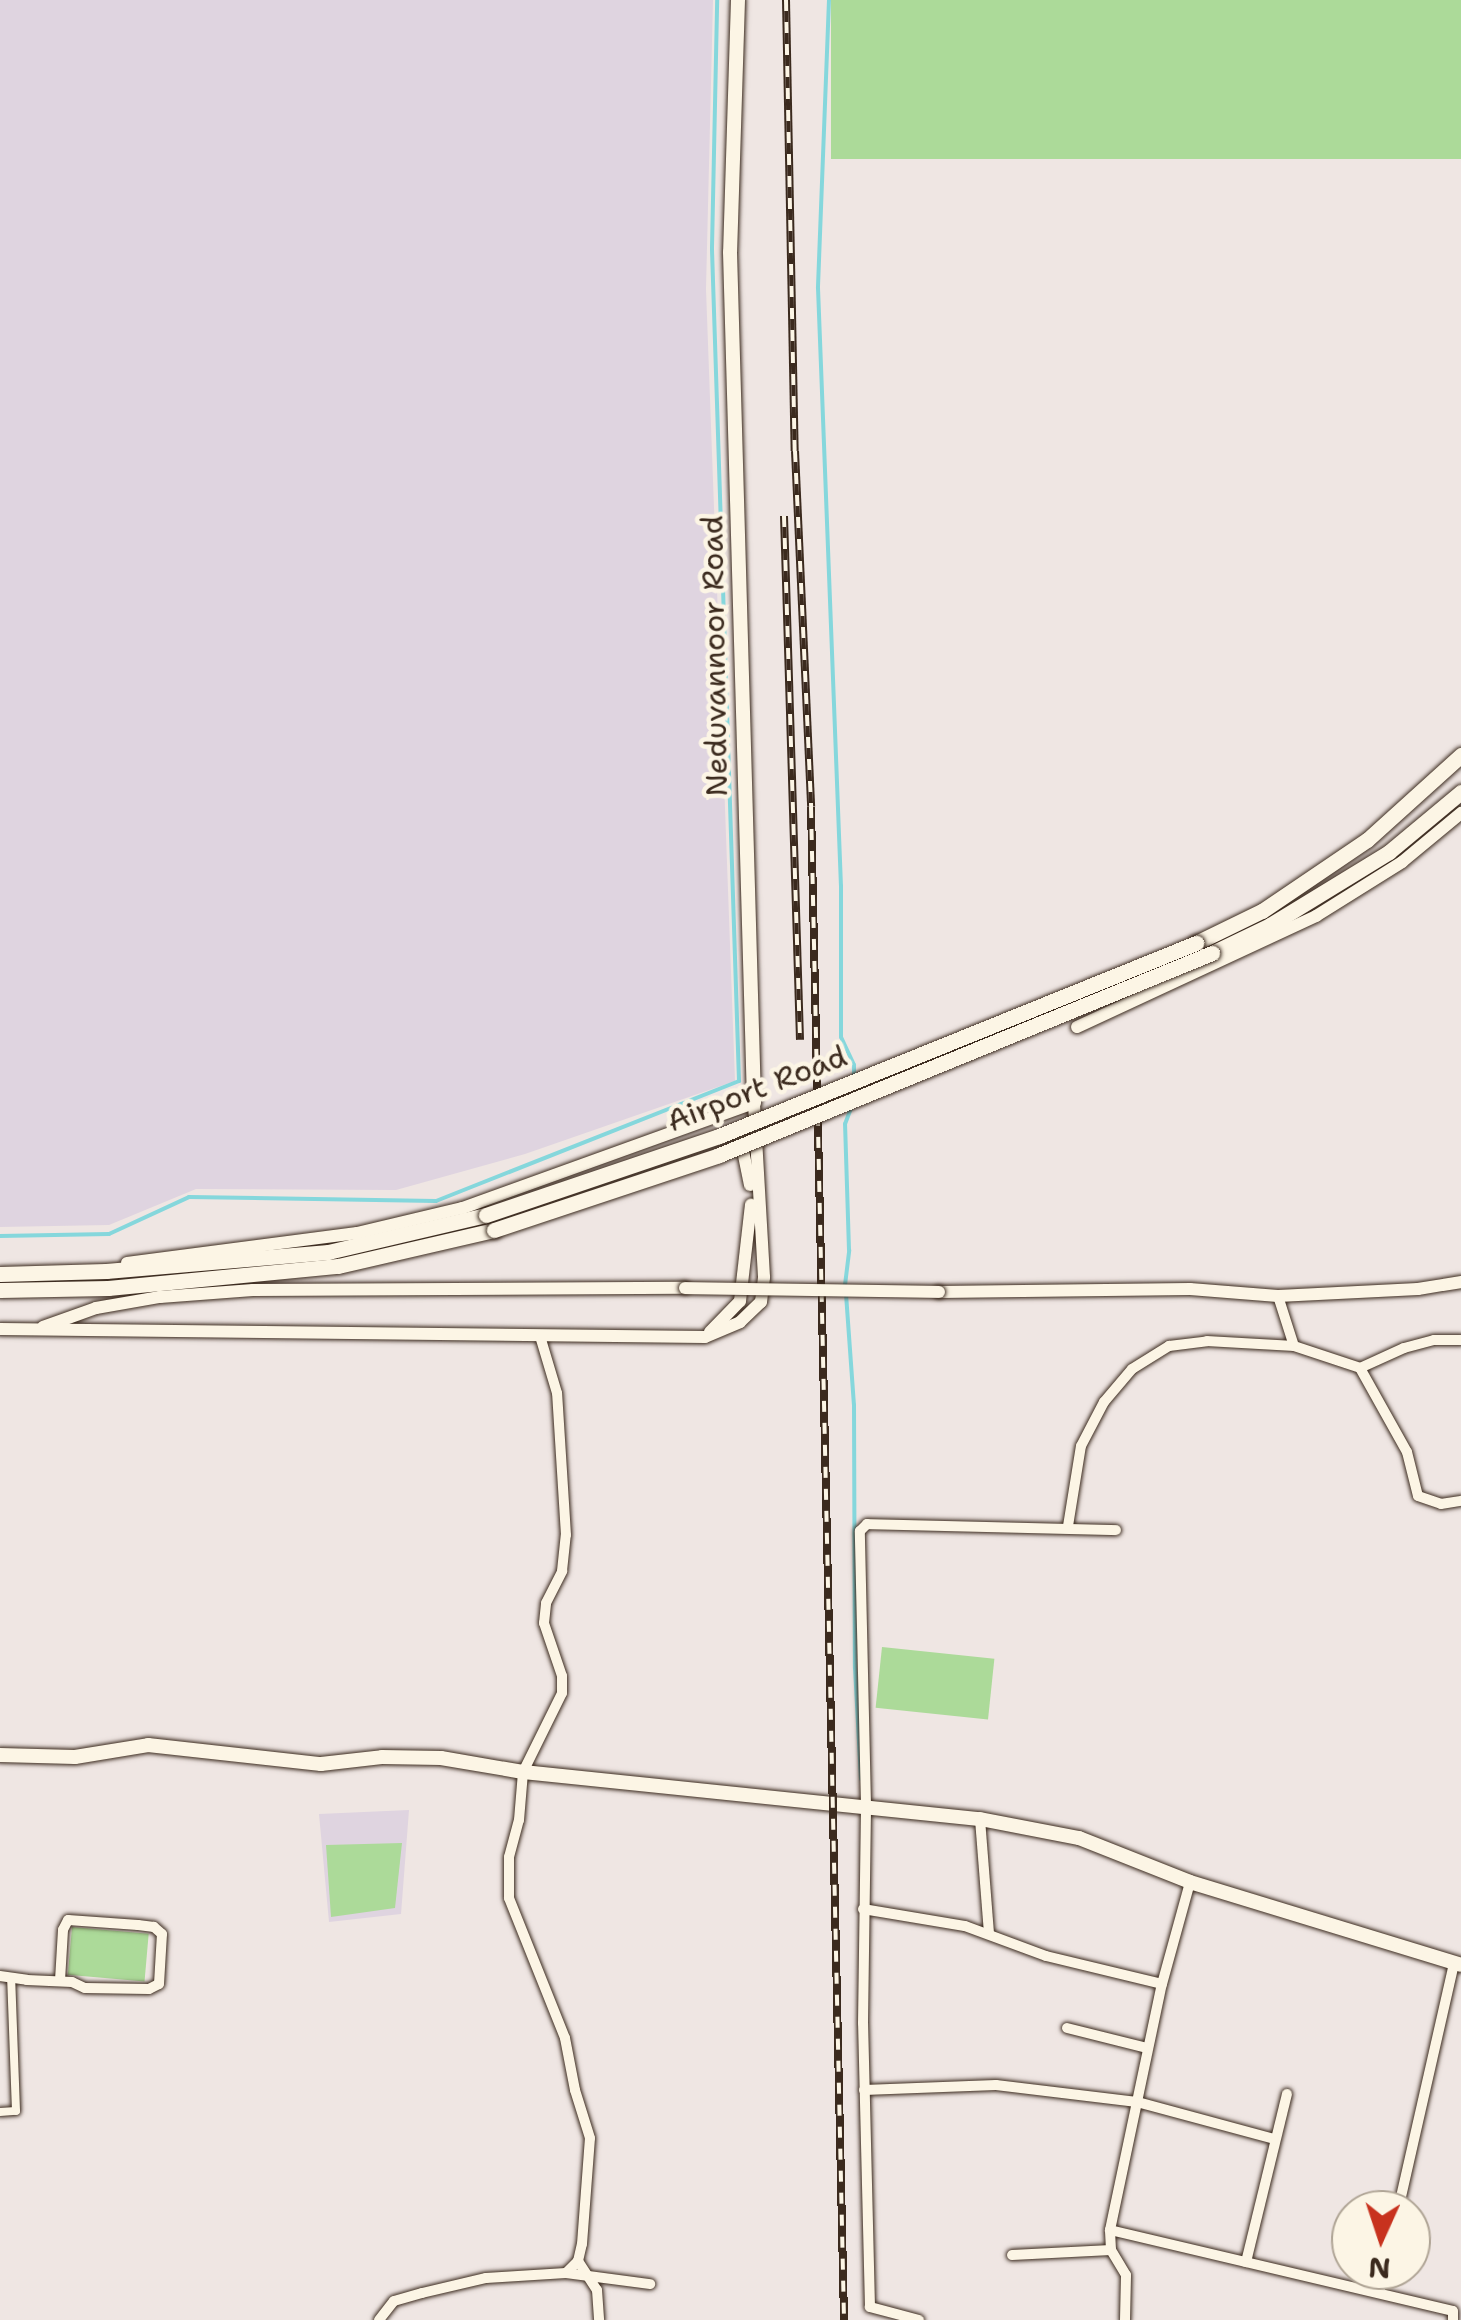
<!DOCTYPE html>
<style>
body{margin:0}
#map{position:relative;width:1461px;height:2320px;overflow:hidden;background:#efe6e3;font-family:"Shantell Sans",sans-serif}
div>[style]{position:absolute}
.built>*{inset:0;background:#dfd4e0}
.green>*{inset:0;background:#acda99;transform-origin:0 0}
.stream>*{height:4px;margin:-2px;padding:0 2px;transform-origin:2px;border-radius:2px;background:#85d7dc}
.roads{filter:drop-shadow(0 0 2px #3b2a1e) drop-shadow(0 0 2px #3b2a1e)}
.pedestrian>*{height:8px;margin:-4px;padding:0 4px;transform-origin:4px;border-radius:4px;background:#fcf5e5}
.minor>*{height:10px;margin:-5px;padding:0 5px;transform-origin:5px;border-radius:5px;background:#fcf5e5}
.tertiary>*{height:12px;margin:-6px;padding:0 6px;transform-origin:6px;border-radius:6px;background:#fcf5e5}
.secondary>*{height:14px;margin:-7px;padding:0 7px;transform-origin:7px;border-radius:7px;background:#fcf5e5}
.primary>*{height:15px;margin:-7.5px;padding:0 7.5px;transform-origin:7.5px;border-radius:7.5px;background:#fcf5e5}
.rail>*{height:8px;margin-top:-4px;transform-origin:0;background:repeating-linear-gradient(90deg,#fcf5e5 0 11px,#3b2a1e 0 22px);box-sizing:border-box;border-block:2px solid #3b2a1e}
.bridges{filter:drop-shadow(0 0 2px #3b2a1e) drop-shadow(0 0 2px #3b2a1e)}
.tertiary-bridge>*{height:12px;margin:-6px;padding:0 6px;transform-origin:6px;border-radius:6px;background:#fcf5e5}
.primary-bridge>*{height:15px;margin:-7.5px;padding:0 7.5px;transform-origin:7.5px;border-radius:7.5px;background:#fcf5e5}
span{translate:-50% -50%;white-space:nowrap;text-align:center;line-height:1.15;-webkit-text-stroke:9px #fcf5e5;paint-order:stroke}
.street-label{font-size:30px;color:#3b2a1e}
.north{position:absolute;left:1331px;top:2190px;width:100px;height:100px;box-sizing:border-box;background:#fcf5e5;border:2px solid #afa495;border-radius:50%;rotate:183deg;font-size:28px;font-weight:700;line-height:40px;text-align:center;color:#3b2a1e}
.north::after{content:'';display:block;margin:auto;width:35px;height:45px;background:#c8321e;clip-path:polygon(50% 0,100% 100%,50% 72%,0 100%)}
</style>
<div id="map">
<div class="built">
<i style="clip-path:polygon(0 0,713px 0,706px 289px,735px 1081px,525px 1154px,396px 1190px,196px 1189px,109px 1225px,0 1227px)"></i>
<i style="clip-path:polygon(409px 1810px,401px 1914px,329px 1922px,319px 1814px)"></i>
</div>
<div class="green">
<i style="left:831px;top:0;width:630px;height:159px"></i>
<i style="left:882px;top:1647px;width:113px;height:61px;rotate:6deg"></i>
<i style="clip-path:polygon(402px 1843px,395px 1908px,331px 1917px,326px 1845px)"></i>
<i style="left:72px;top:1927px;width:77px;height:48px;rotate:5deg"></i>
</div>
<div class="stream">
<i style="left:829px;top:0;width:288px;rotate:92.2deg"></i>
<i style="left:818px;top:288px;width:598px;rotate:87.8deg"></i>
<i style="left:841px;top:886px;width:151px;rotate:90deg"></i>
<i style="left:841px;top:1037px;width:31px;rotate:65deg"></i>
<i style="left:854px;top:1065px;width:12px;rotate:90deg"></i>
<i style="left:0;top:1236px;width:109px;rotate:-1.1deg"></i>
<i style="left:109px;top:1234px;width:88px;rotate:-24.8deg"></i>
<i style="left:189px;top:1197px;width:247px;rotate:0.9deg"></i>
<i style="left:436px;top:1201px;width:326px;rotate:-21.6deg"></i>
<i style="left:739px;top:1081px;width:833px;rotate:-91.86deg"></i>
<i style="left:712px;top:248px;width:248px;rotate:-88.8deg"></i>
<i style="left:845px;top:1285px;width:35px;rotate:-83deg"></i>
<i style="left:849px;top:1250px;width:126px;rotate:-91.8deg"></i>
<i style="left:845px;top:1124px;width:19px;rotate:-69deg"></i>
<i style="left:846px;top:1294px;width:111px;rotate:85.9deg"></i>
<i style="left:854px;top:1405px;width:263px;rotate:89.8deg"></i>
<i style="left:855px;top:1668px;width:111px;rotate:86.9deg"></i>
</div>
<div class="roads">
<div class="pedestrian">
<i style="left:0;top:2112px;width:16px;rotate:-4deg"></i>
<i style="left:16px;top:2111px;width:134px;rotate:-92.1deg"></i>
</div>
<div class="minor">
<i style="left:1278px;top:1296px;width:52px;rotate:72.3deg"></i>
<i style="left:1294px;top:1346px;width:70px;rotate:18.4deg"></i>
<i style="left:1360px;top:1368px;width:96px;rotate:60.8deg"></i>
<i style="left:1407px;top:1452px;width:45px;rotate:76deg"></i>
<i style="left:1418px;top:1496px;width:24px;rotate:19deg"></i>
<i style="left:1441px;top:1504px;width:20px;rotate:-9deg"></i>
<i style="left:1360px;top:1368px;width:48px;rotate:-24.4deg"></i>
<i style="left:1404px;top:1348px;width:31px;rotate:-15deg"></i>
<i style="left:1434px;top:1340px;width:27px"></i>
<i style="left:1068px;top:1526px;width:81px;rotate:-80.8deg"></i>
<i style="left:1081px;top:1446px;width:50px;rotate:-62.4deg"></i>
<i style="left:1104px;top:1402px;width:43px;rotate:-49.7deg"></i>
<i style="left:1132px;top:1369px;width:44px;rotate:-31.9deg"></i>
<i style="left:1169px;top:1346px;width:38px;rotate:-7deg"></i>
<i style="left:1207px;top:1341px;width:87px;rotate:3.3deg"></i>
<i style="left:980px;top:1819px;width:114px;rotate:85.5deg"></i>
<i style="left:863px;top:1909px;width:103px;rotate:9.5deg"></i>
<i style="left:965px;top:1926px;width:86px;rotate:20.3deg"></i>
<i style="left:1046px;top:1956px;width:119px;rotate:13.6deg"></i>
<i style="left:0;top:1976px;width:27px;rotate:8deg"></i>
<i style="left:27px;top:1980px;width:45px;rotate:2.5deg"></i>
<i style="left:72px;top:1982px;width:14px;rotate:25deg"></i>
<i style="left:85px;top:1988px;width:64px;rotate:0.9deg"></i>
<i style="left:149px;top:1989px;width:11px;rotate:-27deg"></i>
<i style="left:159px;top:1984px;width:50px;rotate:-86.6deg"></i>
<i style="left:162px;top:1934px;width:11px;rotate:-139deg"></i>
<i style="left:154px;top:1927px;width:16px;rotate:-173deg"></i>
<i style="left:138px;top:1925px;width:70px;rotate:-175.9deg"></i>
<i style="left:68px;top:1920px;width:11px;rotate:117deg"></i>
<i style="left:63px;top:1930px;width:51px;rotate:93.4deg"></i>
<i style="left:1067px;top:2028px;width:82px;rotate:14deg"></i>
<i style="left:864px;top:2090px;width:132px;rotate:-2.2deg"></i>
<i style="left:996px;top:2085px;width:142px;rotate:6.9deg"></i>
<i style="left:1137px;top:2102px;width:142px;rotate:15.1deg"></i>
<i style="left:1398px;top:2210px;width:253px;rotate:-77.2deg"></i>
<i style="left:1110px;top:2230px;width:352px;rotate:13.3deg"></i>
<i style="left:1453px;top:2311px;width:9px;rotate:90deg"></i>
<i style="left:1012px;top:2255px;width:99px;rotate:-2.9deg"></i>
<i style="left:578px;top:2261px;width:35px;rotate:57deg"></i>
<i style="left:597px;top:2290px;width:30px;rotate:86deg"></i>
<i style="left:1246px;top:2262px;width:173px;rotate:-76.3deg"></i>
<i style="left:566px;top:2273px;width:85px;rotate:7.5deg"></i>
<i style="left:1379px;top:2293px;width:24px;rotate:-78deg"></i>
<i style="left:379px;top:2320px;width:24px;rotate:-52deg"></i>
<i style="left:394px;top:2301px;width:29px;rotate:-16deg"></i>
<i style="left:422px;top:2293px;width:66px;rotate:-13.2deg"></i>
<i style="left:486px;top:2278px;width:80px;rotate:-3.6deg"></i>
<i style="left:566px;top:2273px;width:17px;rotate:-45deg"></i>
<i style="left:578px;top:2261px;width:17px;rotate:-77deg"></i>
<i style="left:582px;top:2244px;width:106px;rotate:-85.7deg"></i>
<i style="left:590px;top:2138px;width:50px;rotate:-107.4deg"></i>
<i style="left:575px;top:2090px;width:53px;rotate:-100.9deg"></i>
<i style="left:565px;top:2038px;width:151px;rotate:-111.8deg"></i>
<i style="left:509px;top:1898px;width:41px;rotate:-90deg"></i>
<i style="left:509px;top:1857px;width:38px;rotate:-75deg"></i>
<i style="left:519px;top:1820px;width:48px;rotate:-85.2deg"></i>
<i style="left:523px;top:1772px;width:88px;rotate:-63.7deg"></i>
<i style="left:562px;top:1693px;width:17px;rotate:-90deg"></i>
<i style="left:562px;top:1676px;width:56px;rotate:-108.8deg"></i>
<i style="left:544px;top:1623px;width:20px;rotate:-84deg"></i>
<i style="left:546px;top:1603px;width:36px;rotate:-63deg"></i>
<i style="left:562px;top:1571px;width:36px;rotate:-84deg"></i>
<i style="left:566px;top:1535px;width:142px;rotate:-93.6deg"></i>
<i style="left:557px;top:1393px;width:59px;rotate:-106.6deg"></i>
<i style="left:919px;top:2320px;width:51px;rotate:-165.1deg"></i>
<i style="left:870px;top:2307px;width:284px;rotate:-91.4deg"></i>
<i style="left:863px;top:2023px;width:218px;rotate:-89.2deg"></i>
<i style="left:866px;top:1805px;width:274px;rotate:-91.3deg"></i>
<i style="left:860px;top:1531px;width:10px;rotate:-45deg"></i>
<i style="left:867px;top:1524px;width:249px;rotate:1.4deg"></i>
<i style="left:1125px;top:2320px;width:45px;rotate:-88.7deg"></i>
<i style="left:1126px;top:2275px;width:29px;rotate:-121deg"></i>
<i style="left:1111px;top:2250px;width:20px;rotate:-93deg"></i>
<i style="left:1110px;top:2230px;width:251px;rotate:-78.1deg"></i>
<i style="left:1162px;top:1984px;width:106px;rotate:-74.6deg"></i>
</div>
<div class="tertiary">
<i style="left:1077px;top:1027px;width:264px;rotate:-24.9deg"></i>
<i style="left:1316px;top:916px;width:102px;rotate:-32.1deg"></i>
<i style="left:1402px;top:862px;width:77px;rotate:-39.7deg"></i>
<i style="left:740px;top:1136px;width:50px;rotate:78.5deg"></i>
<i style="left:939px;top:1292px;width:251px;rotate:-0.7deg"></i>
<i style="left:1190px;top:1289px;width:88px;rotate:4.5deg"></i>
<i style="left:1278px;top:1296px;width:140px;rotate:-2.9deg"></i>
<i style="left:1418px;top:1289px;width:44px;rotate:-9.2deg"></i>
<i style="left:43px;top:1327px;width:56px;rotate:-19.7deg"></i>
<i style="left:96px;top:1308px;width:65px;rotate:-9.8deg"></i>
<i style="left:160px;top:1297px;width:93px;rotate:-4.3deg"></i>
<i style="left:253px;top:1290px;width:432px;rotate:-0.3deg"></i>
<i style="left:0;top:1329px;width:705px;rotate:0.65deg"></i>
<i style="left:705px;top:1337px;width:38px;rotate:-23deg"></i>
<i style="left:740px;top:1322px;width:29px;rotate:-44deg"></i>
<i style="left:761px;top:1302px;width:25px;rotate:-83deg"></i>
<i style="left:764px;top:1277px;width:174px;rotate:-93.3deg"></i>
<i style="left:754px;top:1103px;width:310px;rotate:160.2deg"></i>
<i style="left:462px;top:1208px;width:108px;rotate:166.6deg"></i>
<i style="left:357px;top:1233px;width:232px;rotate:172.6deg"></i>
<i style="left:710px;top:1332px;width:43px;rotate:-45.9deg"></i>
<i style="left:740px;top:1301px;width:97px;rotate:-83.5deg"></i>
</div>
<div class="secondary">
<i style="left:738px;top:0;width:252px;rotate:91.8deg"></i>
<i style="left:730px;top:252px;width:851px;rotate:88.38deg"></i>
<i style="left:0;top:1755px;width:75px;rotate:1.5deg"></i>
<i style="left:75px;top:1757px;width:74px;rotate:-9.3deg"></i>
<i style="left:148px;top:1745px;width:174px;rotate:6.3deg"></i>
<i style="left:321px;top:1764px;width:61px;rotate:-6.5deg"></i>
<i style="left:382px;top:1757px;width:59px;rotate:1deg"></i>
<i style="left:441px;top:1758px;width:83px;rotate:9.7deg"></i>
<i style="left:523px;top:1772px;width:459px;rotate:5.9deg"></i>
<i style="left:980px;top:1819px;width:101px;rotate:10.9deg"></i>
<i style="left:1079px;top:1838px;width:119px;rotate:21.6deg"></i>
<i style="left:1190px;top:1882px;width:283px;rotate:17deg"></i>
</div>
<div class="primary">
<i style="left:1196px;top:943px;width:73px;rotate:-25.9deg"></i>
<i style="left:1262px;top:911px;width:127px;rotate:-34.1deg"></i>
<i style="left:1367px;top:840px;width:127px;rotate:-42.1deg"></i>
<i style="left:1212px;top:953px;width:64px;rotate:-25.8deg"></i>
<i style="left:1270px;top:925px;width:140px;rotate:-31.5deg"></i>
<i style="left:1389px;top:852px;width:94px;rotate:-39.8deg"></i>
<i style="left:0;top:1274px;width:106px;rotate:-1.6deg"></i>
<i style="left:106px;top:1271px;width:223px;rotate:-4.9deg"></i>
<i style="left:328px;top:1252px;width:162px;rotate:-13.2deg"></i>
<i style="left:0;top:1290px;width:108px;rotate:-1.1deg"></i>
<i style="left:108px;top:1288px;width:231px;rotate:-5.5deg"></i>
<i style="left:338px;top:1266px;width:160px;rotate:-13deg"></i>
</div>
</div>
<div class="rail">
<i style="left:786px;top:0;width:451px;rotate:88.9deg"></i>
<i style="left:795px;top:451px;width:356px;rotate:87.4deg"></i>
<i style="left:811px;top:807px;width:1513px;rotate:88.75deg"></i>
<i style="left:784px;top:516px;width:524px;rotate:88.25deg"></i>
</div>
<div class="bridges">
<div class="tertiary-bridge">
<i style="left:685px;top:1288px;width:254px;rotate:0.9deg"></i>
</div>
<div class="primary-bridge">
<i style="left:486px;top:1215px;width:246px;rotate:-18.7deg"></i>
<i style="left:719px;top:1136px;width:515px;rotate:-22.03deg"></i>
<i style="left:494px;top:1230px;width:237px;rotate:-18.4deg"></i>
<i style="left:719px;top:1155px;width:533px;rotate:-22.28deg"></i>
</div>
</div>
<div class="street-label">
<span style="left:715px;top:656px;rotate:-91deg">Neduvannoor Road</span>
<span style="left:757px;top:1089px;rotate:-21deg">Airport Road</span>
</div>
<div class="north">N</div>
</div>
